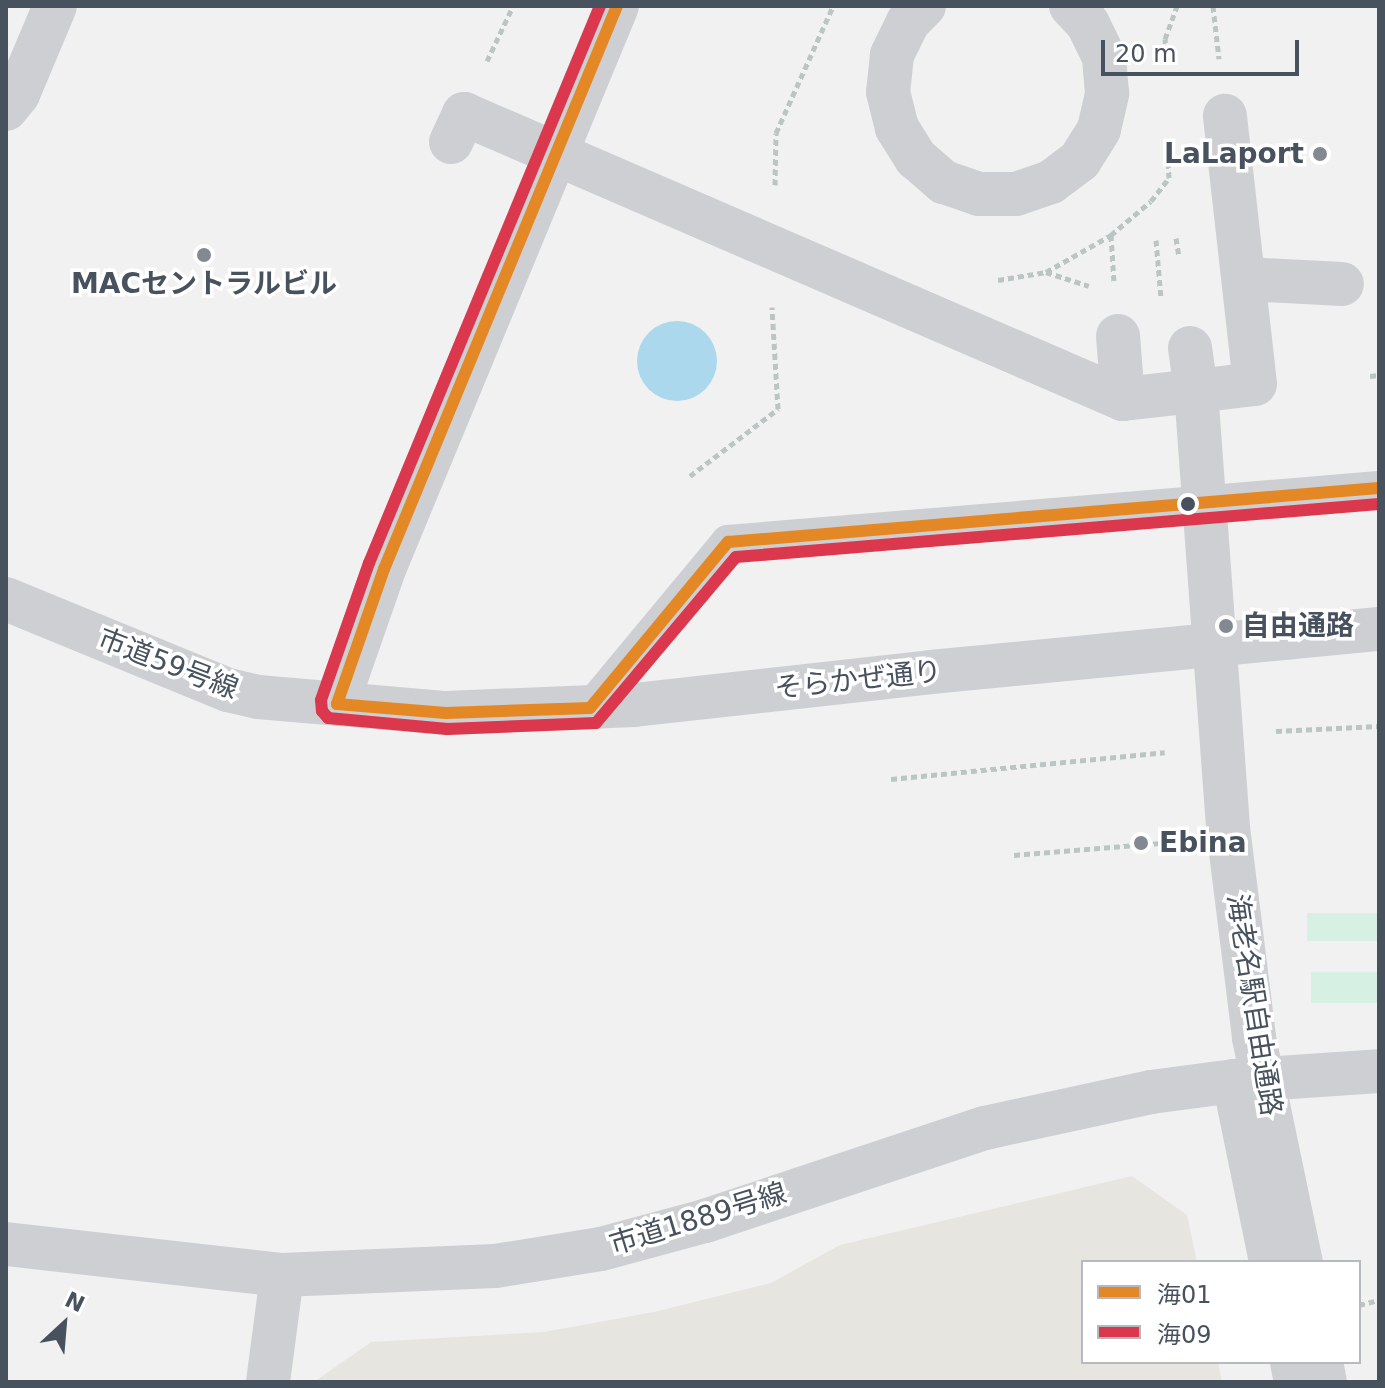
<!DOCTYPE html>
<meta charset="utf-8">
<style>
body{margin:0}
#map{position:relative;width:1385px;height:1388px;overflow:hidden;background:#f2f1f1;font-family:"DejaVu Sans","Noto Sans JP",sans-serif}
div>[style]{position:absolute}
.commercial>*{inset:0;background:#e6e5e0}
.green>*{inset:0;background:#d6f0e3;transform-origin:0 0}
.water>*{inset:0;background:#abd8ed}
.round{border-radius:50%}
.path>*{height:5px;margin-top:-2.5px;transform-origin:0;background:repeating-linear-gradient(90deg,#bbc6c4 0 6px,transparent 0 10px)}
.service>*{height:34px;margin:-17px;padding:0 17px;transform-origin:17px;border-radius:17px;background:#cdcfd2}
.pedestrian>*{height:44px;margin:-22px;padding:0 22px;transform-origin:22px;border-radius:22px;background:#cdcfd2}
.minor>*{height:44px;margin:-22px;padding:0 22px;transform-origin:22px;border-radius:22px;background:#cdcfd2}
.tertiary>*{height:44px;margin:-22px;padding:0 22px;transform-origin:22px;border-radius:22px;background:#cdcfd2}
.pedestrian-bridge>*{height:44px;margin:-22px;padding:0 22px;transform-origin:22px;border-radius:22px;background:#cdcfd2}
.bus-1>*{height:12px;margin:-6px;padding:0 6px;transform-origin:6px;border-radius:6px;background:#e48826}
.bus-2>*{height:12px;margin:-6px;padding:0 6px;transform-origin:6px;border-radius:6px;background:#db374d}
.dots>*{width:22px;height:22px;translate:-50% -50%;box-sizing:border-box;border:4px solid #fff;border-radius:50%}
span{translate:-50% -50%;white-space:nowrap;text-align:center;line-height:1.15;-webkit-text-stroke:7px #fff;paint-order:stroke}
.poi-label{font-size:28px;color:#48515e;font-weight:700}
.right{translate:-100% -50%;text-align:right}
.left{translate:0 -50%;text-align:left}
.street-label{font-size:28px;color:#48515e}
.frame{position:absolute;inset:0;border:8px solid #48515e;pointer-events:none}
.legend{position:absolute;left:1081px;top:1260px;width:280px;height:104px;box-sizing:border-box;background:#fff;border:2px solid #b6b9bf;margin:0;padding:10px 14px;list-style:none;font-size:24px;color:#48515e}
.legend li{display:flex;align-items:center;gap:16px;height:40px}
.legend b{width:40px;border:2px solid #b6b9bf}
.north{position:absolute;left:24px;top:1284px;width:80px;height:80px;-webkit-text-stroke:6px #fff;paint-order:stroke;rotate:26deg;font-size:22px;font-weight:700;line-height:32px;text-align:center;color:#48515e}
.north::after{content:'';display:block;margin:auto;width:28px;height:36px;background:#48515e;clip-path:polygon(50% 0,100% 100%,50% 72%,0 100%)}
.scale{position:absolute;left:1101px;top:40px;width:198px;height:36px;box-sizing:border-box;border:4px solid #48515e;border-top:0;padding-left:10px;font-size:24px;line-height:28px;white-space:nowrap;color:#48515e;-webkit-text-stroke:6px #fff;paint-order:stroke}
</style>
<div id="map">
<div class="commercial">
<i style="clip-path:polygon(1132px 1176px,1187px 1215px,1197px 1262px,1083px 1262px,1083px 1362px,1218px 1362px,1222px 1382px,314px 1382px,371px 1342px,544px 1332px,654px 1312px,771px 1283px,840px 1245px)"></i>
</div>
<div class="green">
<i style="left:1379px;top:913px;width:28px;height:72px;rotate:90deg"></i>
<i style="left:1379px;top:972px;width:31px;height:68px;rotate:90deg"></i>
</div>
<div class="water">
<i class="round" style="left:637px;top:321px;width:80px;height:80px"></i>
</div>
<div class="path">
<i style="left:1213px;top:6px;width:53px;rotate:83.5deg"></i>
<i style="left:487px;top:61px;width:61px;rotate:-64.7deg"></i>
<i style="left:1166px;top:63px;width:24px;rotate:-92deg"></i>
<i style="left:1165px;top:39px;width:35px;rotate:-70deg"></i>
<i style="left:775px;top:185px;width:52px;rotate:-88.9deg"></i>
<i style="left:776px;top:133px;width:139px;rotate:-65.8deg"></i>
<i style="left:1111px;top:235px;width:48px;rotate:86.4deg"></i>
<i style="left:1176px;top:238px;width:18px;rotate:81deg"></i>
<i style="left:1156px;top:240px;width:58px;rotate:85.1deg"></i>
<i style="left:1046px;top:272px;width:45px;rotate:18deg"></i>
<i style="left:998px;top:280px;width:49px;rotate:-9.5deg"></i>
<i style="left:1046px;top:272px;width:75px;rotate:-29.6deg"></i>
<i style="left:1111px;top:235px;width:52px;rotate:-40.4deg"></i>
<i style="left:1151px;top:201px;width:29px;rotate:-52deg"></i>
<i style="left:1169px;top:178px;width:21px;rotate:-93deg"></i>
<i style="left:1370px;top:376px;width:9px;rotate:-6deg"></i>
<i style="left:690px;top:476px;width:111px;rotate:-37.3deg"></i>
<i style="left:778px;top:409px;width:102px;rotate:-93.4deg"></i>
<i style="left:1276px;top:731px;width:103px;rotate:-2.8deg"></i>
<i style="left:891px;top:779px;width:275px;rotate:-5.6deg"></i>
<i style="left:1014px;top:855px;width:160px;rotate:-4.7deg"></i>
<i style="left:1359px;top:1305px;width:21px;rotate:-14deg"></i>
</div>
<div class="service">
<i style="left:590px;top:708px;width:216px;rotate:-50.3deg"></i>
<i style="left:728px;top:542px;width:653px;rotate:-4.74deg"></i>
</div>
<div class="pedestrian">
<i style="left:1244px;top:279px;width:98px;rotate:2.9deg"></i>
<i style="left:1118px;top:336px;width:63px;rotate:85.5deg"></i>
<i style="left:1321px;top:1362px;width:20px;rotate:79deg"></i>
</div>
<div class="minor">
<i style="left:924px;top:6px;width:23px;rotate:135deg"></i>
<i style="left:908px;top:22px;width:37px;rotate:116deg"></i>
<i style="left:892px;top:55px;width:37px;rotate:96deg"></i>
<i style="left:888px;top:92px;width:37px;rotate:76deg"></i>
<i style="left:897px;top:128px;width:36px;rotate:58deg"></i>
<i style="left:916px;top:158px;width:37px;rotate:41deg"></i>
<i style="left:944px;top:182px;width:37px;rotate:19deg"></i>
<i style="left:979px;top:194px;width:37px"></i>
<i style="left:1016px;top:194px;width:37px;rotate:-19deg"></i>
<i style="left:1051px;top:182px;width:36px;rotate:-37deg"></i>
<i style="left:1080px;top:160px;width:36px;rotate:-58deg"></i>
<i style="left:1099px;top:129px;width:37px;rotate:-77deg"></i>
<i style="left:1107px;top:93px;width:36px;rotate:-95deg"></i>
<i style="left:1104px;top:57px;width:37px;rotate:-116deg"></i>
<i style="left:1088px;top:24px;width:25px;rotate:-133deg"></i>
<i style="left:6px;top:109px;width:19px;rotate:-51deg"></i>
<i style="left:18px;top:94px;width:95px;rotate:-67.2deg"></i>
<i style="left:1234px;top:1081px;width:185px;rotate:78.4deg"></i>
<i style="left:1292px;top:1362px;width:20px;rotate:79deg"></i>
<i style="left:268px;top:1382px;width:108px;rotate:-82.5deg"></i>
</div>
<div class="tertiary">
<i style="left:6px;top:599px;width:240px;rotate:22.3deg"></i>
<i style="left:228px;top:690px;width:31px;rotate:13deg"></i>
<i style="left:258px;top:697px;width:189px;rotate:4.9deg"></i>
<i style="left:446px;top:713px;width:188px;rotate:-2.4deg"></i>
<i style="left:634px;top:705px;width:299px;rotate:-6.3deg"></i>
<i style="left:931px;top:672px;width:450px;rotate:-5.5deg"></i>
<i style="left:337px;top:704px;width:143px;rotate:-70.8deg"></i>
<i style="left:384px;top:569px;width:609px;rotate:-67.52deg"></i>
<i style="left:6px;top:1244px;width:278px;rotate:6.4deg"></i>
<i style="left:282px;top:1275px;width:213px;rotate:-2.4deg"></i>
<i style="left:495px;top:1266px;width:107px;rotate:-9.1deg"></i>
<i style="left:601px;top:1249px;width:108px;rotate:-15.1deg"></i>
<i style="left:705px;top:1221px;width:295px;rotate:-18.4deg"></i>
<i style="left:985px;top:1128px;width:170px;rotate:-12.2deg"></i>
<i style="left:1151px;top:1092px;width:84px;rotate:-7.5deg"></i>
<i style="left:1234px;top:1081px;width:145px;rotate:-3.9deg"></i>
</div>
<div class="pedestrian-bridge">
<i style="left:451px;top:142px;width:31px;rotate:-65deg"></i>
<i style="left:464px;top:114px;width:718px;rotate:23.39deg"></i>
<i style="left:1123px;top:399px;width:73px;rotate:-6.3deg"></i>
<i style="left:1196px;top:391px;width:446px;rotate:85.8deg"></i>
<i style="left:1229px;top:836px;width:204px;rotate:82.9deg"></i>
<i style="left:1254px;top:1038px;width:229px;rotate:78.2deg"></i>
<i style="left:1190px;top:348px;width:43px;rotate:82.1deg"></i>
<i style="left:1196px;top:391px;width:59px;rotate:-6.8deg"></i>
<i style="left:1255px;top:384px;width:270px;rotate:-96.4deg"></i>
</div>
<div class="bus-1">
<i style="left:617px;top:6px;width:609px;rotate:112.48deg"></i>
<i style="left:384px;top:569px;width:143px;rotate:109.2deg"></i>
<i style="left:337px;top:704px;width:109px;rotate:4.7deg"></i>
<i style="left:446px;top:713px;width:144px;rotate:-2deg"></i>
<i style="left:590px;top:708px;width:216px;rotate:-50.3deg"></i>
<i style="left:728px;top:542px;width:653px;rotate:-4.74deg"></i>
</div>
<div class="bus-2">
<i style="left:600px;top:6px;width:603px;rotate:112.52deg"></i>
<i style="left:369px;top:563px;width:145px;rotate:109.3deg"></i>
<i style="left:321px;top:700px;width:11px;rotate:85deg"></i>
<i style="left:322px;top:711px;width:9px;rotate:49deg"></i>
<i style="left:328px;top:718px;width:120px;rotate:5.3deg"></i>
<i style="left:447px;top:729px;width:149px;rotate:-2.3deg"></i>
<i style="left:596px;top:723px;width:217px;rotate:-49.9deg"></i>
<i style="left:736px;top:557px;width:645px;rotate:-4.71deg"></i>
</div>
<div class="dots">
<i style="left:1320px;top:154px;background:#848991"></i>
<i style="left:204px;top:255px;background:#848991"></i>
<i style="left:1188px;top:504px;background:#48515e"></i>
<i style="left:1226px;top:626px;background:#848991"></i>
<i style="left:1141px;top:843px;background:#848991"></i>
</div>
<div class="poi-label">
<span class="right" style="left:1304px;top:154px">LaLaport</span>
<span style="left:204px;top:284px">MACセントラルビル</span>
<span class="left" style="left:1242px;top:626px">自由通路</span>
<span class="left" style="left:1159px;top:843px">Ebina</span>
</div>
<div class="street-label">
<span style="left:168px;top:664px;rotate:21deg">市道59号線</span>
<span style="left:858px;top:680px;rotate:-6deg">そらかぜ通り</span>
<span style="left:1254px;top:1005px;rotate:81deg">海老名駅自由通路</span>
<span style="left:698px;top:1219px;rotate:-17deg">市道1889号線</span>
</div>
<div class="frame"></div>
<ul class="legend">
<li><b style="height:10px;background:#e48826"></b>海01</li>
<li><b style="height:10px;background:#db374d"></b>海09</li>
</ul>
<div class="north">N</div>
<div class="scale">20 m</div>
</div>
